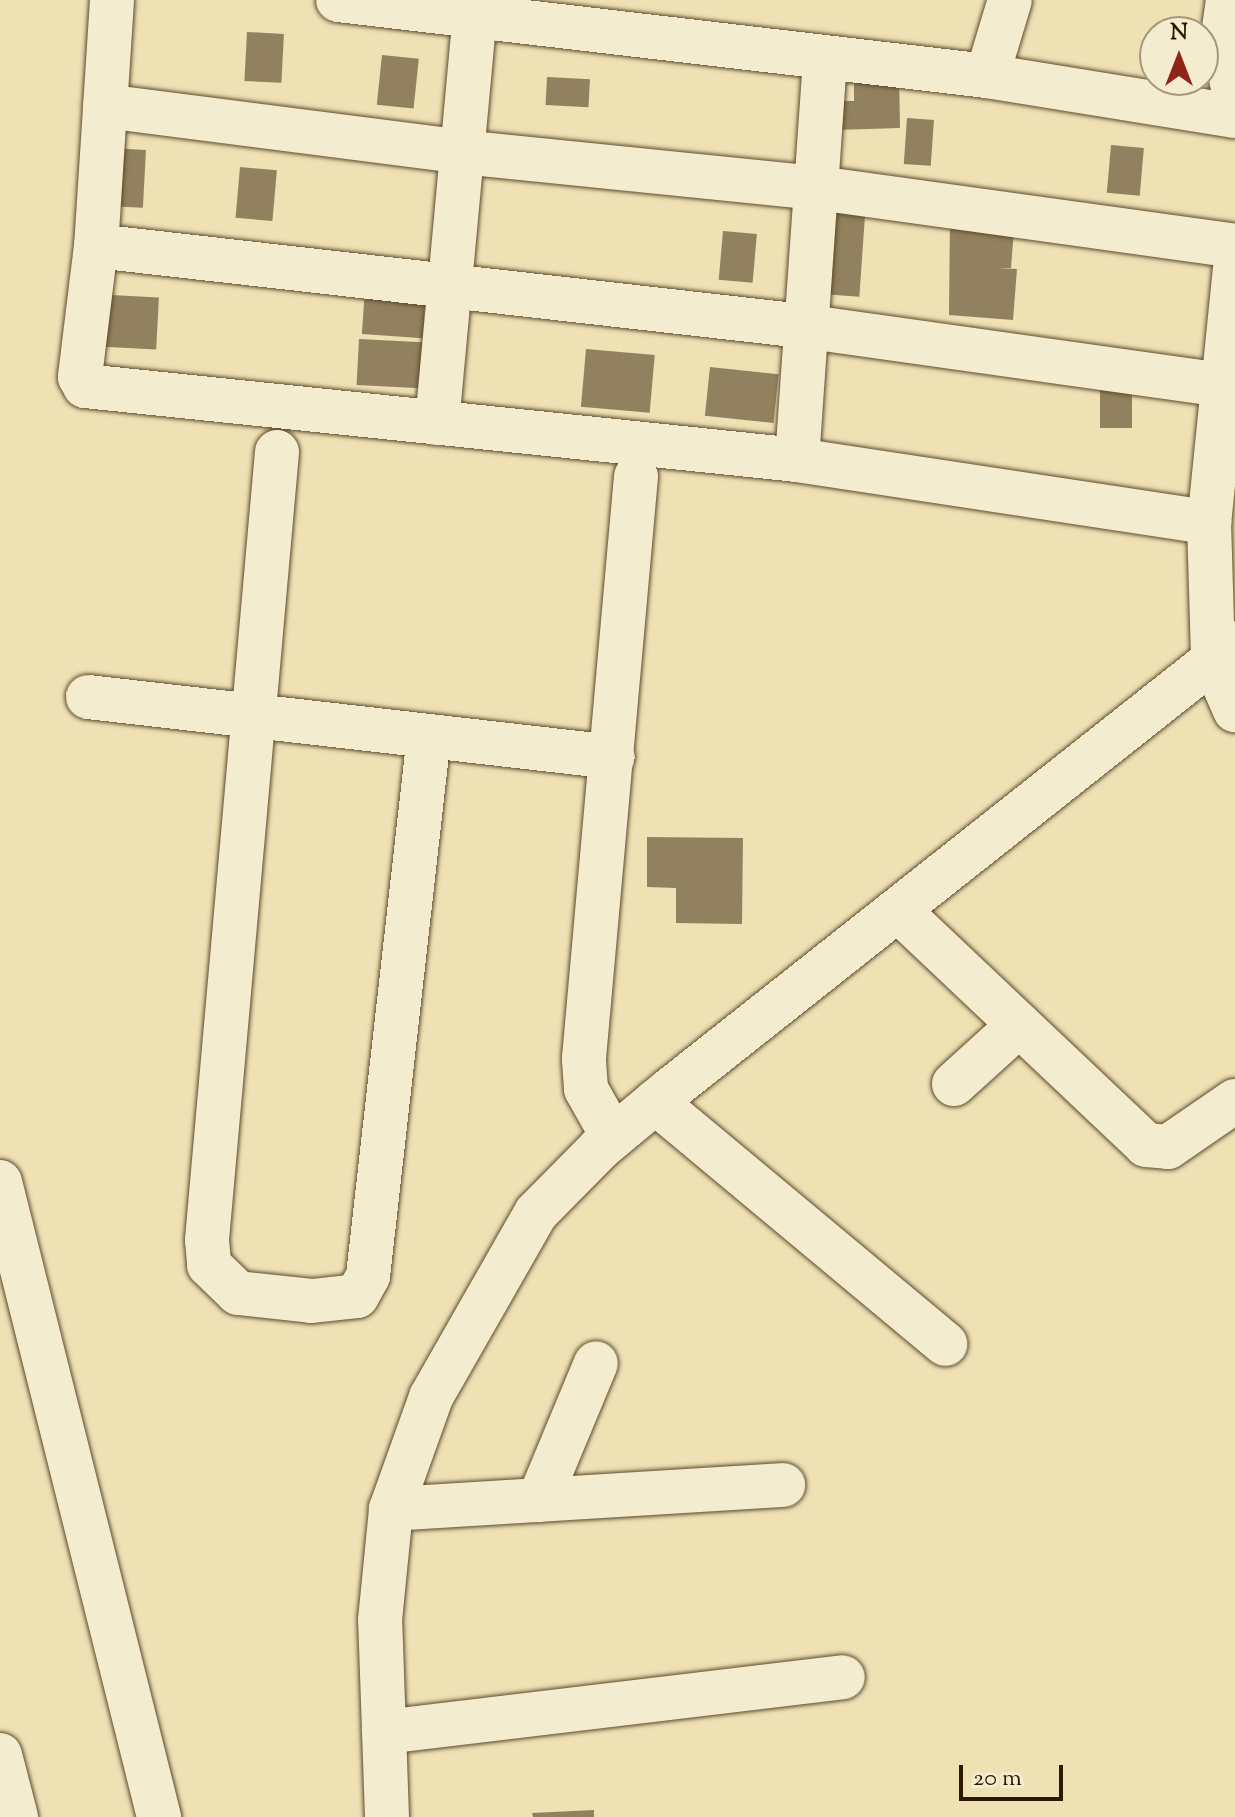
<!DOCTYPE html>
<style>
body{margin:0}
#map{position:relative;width:1235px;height:1817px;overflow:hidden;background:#eee1b4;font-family:"Sorts Mill Goudy",serif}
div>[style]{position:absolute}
.building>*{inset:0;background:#92815e;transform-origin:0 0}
.roads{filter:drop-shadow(0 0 2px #5e4a2d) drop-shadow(0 0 2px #5e4a2d)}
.minor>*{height:44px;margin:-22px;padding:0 22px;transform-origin:22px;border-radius:22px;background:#f4ecce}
span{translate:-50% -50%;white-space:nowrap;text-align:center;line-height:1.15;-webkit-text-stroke:6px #f4ecce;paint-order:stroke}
.north{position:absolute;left:1139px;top:16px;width:80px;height:80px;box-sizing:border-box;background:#f4ecce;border:2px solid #a5977c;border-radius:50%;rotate:0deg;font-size:22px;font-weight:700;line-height:32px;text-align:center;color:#2e1800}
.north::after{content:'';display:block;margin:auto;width:28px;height:36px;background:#8f2418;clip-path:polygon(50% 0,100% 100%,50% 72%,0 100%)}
.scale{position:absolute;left:959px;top:1765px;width:104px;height:36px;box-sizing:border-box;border:4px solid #2e1800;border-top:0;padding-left:10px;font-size:24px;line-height:28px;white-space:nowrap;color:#2e1800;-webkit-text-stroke:6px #f4ecce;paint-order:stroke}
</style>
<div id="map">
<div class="building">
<i style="left:247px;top:32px;width:37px;height:49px;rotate:3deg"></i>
<i style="left:382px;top:55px;width:37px;height:50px;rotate:6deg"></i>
<i style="clip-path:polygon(899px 71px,900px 128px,836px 130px,835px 101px,854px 101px,854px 72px)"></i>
<i style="left:547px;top:77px;width:43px;height:28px;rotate:3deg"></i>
<i style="left:907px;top:118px;width:27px;height:46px;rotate:4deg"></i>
<i style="left:1111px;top:145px;width:33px;height:48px;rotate:5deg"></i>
<i style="left:109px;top:148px;width:37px;height:58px;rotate:3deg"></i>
<i style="left:240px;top:167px;width:37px;height:51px;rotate:5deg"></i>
<i style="left:825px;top:200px;width:41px;height:94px;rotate:4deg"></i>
<i style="clip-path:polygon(950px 213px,1015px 217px,1011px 268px,999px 268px,1017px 269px,1013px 320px,949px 315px)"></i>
<i style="left:723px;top:231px;width:34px;height:49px;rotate:5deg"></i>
<i style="left:365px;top:289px;width:61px;height:45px;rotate:4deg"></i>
<i style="left:92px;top:294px;width:67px;height:52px;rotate:3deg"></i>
<i style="left:359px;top:339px;width:63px;height:46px;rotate:3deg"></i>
<i style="left:586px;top:349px;width:69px;height:58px;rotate:5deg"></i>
<i style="left:710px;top:367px;width:69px;height:49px;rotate:6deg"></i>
<i style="left:1100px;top:383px;width:32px;height:45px"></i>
<i style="clip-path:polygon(647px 837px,743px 838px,742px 924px,676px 923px,676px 888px,647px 887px)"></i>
<i style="clip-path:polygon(594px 1810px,594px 1817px,533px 1817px,532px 1813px)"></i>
</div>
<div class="roads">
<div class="minor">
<i style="left:112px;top:0;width:247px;rotate:93.7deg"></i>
<i style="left:96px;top:246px;width:132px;rotate:97deg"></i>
<i style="left:80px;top:377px;width:10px;rotate:61deg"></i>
<i style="left:85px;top:386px;width:716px;rotate:5.93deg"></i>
<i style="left:797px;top:460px;width:417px;rotate:8.6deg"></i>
<i style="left:338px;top:0;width:653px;rotate:6.68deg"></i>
<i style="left:987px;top:76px;width:251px;rotate:9.2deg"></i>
<i style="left:1228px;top:0;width:34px;rotate:98deg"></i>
<i style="left:1223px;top:34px;width:67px;rotate:79.7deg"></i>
<i style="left:987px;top:76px;width:79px;rotate:-73.2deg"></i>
<i style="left:105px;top:106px;width:360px;rotate:7.3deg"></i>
<i style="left:462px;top:152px;width:358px;rotate:5.8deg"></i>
<i style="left:818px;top:188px;width:421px;rotate:7.9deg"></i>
<i style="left:96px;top:246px;width:712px;rotate:6.46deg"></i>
<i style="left:803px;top:326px;width:423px;rotate:8deg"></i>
<i style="left:1235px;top:268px;width:255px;rotate:95.8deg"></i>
<i style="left:1209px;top:522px;width:138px;rotate:88.3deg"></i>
<i style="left:1213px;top:660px;width:55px;rotate:66.3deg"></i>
<i style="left:437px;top:423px;width:411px;rotate:-84.7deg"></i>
<i style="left:277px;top:452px;width:791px;rotate:95.08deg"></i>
<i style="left:207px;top:1240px;width:25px;rotate:85deg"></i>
<i style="left:209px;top:1265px;width:40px;rotate:44deg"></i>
<i style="left:238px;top:1293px;width:74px;rotate:6.2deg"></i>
<i style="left:312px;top:1301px;width:45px;rotate:-6.3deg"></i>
<i style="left:357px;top:1296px;width:23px;rotate:-61deg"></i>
<i style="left:368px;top:1276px;width:543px;rotate:-83.56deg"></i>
<i style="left:797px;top:460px;width:403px;rotate:-86deg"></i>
<i style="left:88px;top:697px;width:528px;rotate:6.52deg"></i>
<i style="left:900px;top:912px;width:339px;rotate:43.4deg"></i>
<i style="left:1146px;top:1145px;width:22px;rotate:5deg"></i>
<i style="left:1168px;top:1147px;width:81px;rotate:-34.5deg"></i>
<i style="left:954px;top:1084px;width:88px;rotate:-42.2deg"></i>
<i style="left:655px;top:1102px;width:378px;rotate:39.8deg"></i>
<i style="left:613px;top:1137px;width:55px;rotate:-119.4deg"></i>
<i style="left:586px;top:1089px;width:31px;rotate:-94deg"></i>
<i style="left:584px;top:1058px;width:584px;rotate:-84.89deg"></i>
<i style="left:0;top:1182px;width:655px;rotate:75.94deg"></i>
<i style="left:539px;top:1500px;width:148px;rotate:-67.4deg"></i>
<i style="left:391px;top:1509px;width:393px;rotate:-3.5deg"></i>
<i style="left:384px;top:1732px;width:462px;rotate:-6.8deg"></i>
<i style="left:0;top:1755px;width:64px;rotate:75.5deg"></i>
<i style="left:387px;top:1817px;width:197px;rotate:-92deg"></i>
<i style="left:380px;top:1620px;width:112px;rotate:-84.3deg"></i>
<i style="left:391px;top:1509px;width:119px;rotate:-70.3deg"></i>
<i style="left:431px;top:1397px;width:212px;rotate:-60.3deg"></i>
<i style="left:536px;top:1213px;width:91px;rotate:-45.4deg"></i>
<i style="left:600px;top:1148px;width:92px;rotate:-39.7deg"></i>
<i style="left:671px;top:1089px;width:719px;rotate:-38.34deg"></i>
</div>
</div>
<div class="north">N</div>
<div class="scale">20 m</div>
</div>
